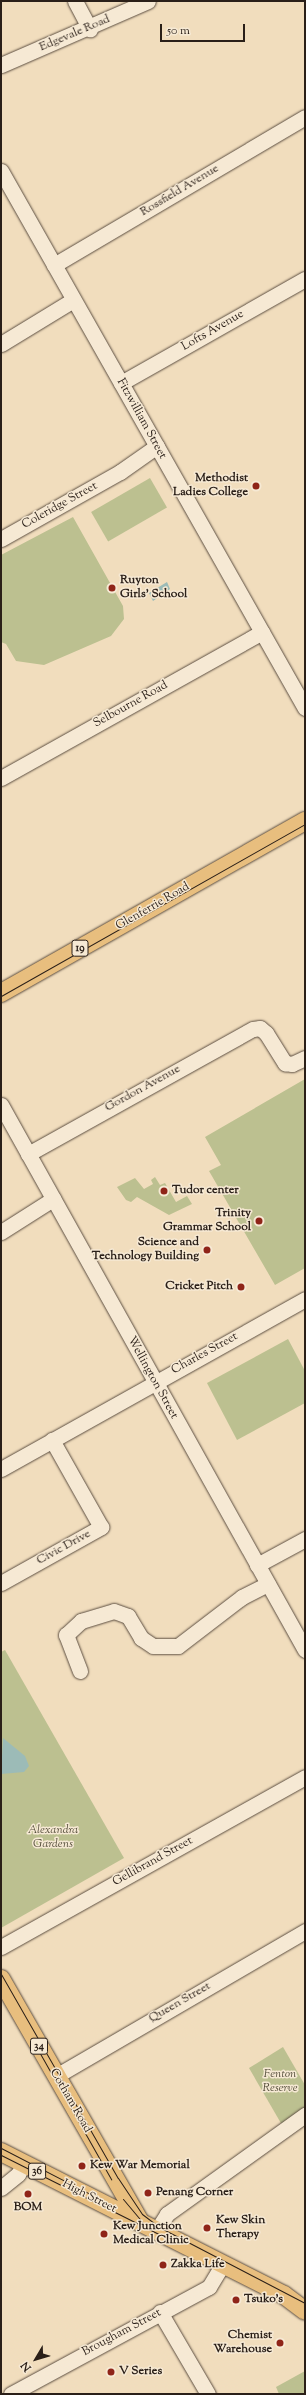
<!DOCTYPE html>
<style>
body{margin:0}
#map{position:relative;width:306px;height:2395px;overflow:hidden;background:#f1ddbd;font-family:"Sorts Mill Goudy",serif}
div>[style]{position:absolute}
.green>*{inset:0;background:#bcc090;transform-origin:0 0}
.water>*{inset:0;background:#9cbbb7}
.roads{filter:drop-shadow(0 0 1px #5c4e41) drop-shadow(0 0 1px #5c4e41)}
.minor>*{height:15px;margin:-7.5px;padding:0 7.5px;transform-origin:7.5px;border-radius:7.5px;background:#f6e9d4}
.major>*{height:18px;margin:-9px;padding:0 9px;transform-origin:9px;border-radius:9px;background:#e8be7e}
.tram>*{height:1px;margin:-0.5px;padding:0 0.5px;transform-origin:0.5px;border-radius:0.5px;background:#2a1f18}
.dots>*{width:11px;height:11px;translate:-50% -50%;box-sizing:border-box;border:2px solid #f6e9d4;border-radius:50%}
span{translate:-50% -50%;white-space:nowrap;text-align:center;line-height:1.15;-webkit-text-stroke:3px #f6e9d4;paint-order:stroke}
.shield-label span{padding:1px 3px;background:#f6e9d4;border:1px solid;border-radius:3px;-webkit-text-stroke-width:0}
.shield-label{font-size:11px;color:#2a1f18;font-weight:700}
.street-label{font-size:12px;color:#2a1f18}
.poi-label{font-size:12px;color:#2a1f18;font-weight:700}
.right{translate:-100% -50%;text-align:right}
.left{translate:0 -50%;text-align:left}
.park-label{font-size:12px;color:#564f3c;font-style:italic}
.frame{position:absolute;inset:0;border:2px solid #2a1f18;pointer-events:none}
.north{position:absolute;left:16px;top:2339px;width:40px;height:40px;-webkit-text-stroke:3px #f6e9d4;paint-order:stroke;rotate:232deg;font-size:11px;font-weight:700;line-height:16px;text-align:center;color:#2a1f18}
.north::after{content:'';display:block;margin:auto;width:14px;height:18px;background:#2a1f18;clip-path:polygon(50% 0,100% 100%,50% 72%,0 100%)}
.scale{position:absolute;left:160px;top:24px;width:85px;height:18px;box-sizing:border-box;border:2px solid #2a1f18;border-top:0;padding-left:5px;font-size:12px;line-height:14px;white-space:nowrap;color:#2a1f18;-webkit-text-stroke:3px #f6e9d4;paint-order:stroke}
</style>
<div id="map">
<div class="green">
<i style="left:150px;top:478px;width:34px;height:68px;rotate:60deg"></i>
<i style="clip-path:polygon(73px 517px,123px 606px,124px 619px,111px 636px,44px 665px,16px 661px,6px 644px,1px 642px,1px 555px)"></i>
<i style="clip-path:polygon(305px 1079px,305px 1268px,275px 1285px,209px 1171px,221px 1165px,205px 1137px)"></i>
<i style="clip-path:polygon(155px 1177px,160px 1185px,165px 1183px,176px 1202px,187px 1196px,192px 1204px,169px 1215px,137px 1197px,131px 1202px,126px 1200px,117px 1187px,135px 1178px,144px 1189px,153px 1184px,151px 1180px)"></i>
<i style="clip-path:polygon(288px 1339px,305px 1371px,305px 1403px,237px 1440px,207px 1383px)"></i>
<i style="clip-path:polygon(5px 1650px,124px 1858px,1px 1928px,1px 1652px)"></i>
<i style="clip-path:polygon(283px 2047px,305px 2085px,305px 2108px,282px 2125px,249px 2068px)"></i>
<i style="clip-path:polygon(305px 2371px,305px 2394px,279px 2394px,276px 2387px)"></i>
</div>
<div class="water">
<i style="clip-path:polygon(167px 582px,170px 589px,153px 601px,149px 593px)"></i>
<i style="clip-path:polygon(3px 1738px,25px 1756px,29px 1766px,24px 1772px,1px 1774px)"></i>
</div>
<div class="roads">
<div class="minor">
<i style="left:75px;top:1px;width:32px;rotate:62deg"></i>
<i style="left:1px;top:65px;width:160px;rotate:-23.5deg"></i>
<i style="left:1px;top:171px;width:617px;rotate:60.49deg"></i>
<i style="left:54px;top:265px;width:291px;rotate:-30.5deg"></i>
<i style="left:1px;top:344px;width:84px;rotate:-31.4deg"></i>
<i style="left:121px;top:383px;width:211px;rotate:-29.5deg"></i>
<i style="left:1px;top:539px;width:137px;rotate:-29.4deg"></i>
<i style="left:120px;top:472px;width:45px;rotate:-35.1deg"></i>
<i style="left:1px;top:778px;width:299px;rotate:-29.2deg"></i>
<i style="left:1px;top:1105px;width:624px;rotate:60.85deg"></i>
<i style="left:28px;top:1154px;width:257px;rotate:-29.1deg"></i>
<i style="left:253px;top:1029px;width:7px;rotate:-8deg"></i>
<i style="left:260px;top:1028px;width:8px;rotate:40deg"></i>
<i style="left:266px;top:1033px;width:36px;rotate:58deg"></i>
<i style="left:285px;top:1063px;width:7px;rotate:8deg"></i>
<i style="left:292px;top:1064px;width:14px;rotate:-25deg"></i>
<i style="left:1px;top:1232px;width:62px;rotate:-32.4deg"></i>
<i style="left:1px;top:1469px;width:348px;rotate:-29.2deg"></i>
<i style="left:257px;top:1565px;width:55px;rotate:-28.4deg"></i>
<i style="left:1px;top:1583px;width:115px;rotate:-29.2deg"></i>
<i style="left:101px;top:1527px;width:100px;rotate:-119.4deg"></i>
<i style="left:80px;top:1671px;width:39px;rotate:-111deg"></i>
<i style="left:66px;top:1635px;width:21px;rotate:-43deg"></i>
<i style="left:81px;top:1621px;width:34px;rotate:-17deg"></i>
<i style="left:114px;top:1611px;width:15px;rotate:20deg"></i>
<i style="left:128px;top:1616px;width:26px;rotate:59deg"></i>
<i style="left:141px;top:1638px;width:14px;rotate:34deg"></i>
<i style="left:153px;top:1646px;width:25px"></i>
<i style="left:178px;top:1646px;width:81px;rotate:-37.4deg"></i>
<i style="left:242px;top:1597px;width:29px;rotate:-27deg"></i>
<i style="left:1px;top:1947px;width:348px;rotate:-29.2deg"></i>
<i style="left:56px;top:2076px;width:288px;rotate:-30.2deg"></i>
<i style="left:1px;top:2188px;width:22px;rotate:-39deg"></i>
<i style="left:18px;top:2174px;width:12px;rotate:-59deg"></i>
<i style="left:157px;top:2230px;width:19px;rotate:-58deg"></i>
<i style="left:167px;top:2214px;width:170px;rotate:-35.7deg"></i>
<i style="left:160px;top:2312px;width:95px;rotate:59.7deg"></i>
<i style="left:11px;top:2394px;width:225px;rotate:-28.4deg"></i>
<i style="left:209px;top:2287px;width:27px;rotate:-59deg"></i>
</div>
<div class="major">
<i style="left:1px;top:993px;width:349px;rotate:-29.5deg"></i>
<i style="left:1px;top:1979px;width:280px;rotate:60.2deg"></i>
<i style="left:1px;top:2152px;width:317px;rotate:26.8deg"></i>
<i style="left:284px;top:2295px;width:26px;rotate:37deg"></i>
</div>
</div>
<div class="tram">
<i style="left:1px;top:996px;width:349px;rotate:-29.5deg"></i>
<i style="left:1px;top:1974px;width:235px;rotate:60.2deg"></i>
<i style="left:118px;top:2178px;width:43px;rotate:56.3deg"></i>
<i style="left:142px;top:2214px;width:21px;rotate:37deg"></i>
<i style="left:159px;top:2227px;width:165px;rotate:27.5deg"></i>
<i style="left:33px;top:2041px;width:159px;rotate:60.5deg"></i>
<i style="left:1px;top:2148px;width:100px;rotate:27.3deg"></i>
<i style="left:1px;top:2155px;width:188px;rotate:26.6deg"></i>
<i style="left:123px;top:2199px;width:34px;rotate:50deg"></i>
</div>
<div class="dots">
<i style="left:256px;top:486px;background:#8f2418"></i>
<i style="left:112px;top:588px;background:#8f2418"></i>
<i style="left:164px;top:1191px;background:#8f2418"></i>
<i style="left:259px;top:1221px;background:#8f2418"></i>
<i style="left:207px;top:1250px;background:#8f2418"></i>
<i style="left:241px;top:1287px;background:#8f2418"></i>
<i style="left:82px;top:2166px;background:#8f2418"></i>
<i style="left:148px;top:2193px;background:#8f2418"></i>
<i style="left:28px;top:2194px;background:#8f2418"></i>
<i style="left:207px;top:2228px;background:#8f2418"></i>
<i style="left:104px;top:2234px;background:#8f2418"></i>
<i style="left:163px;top:2265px;background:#8f2418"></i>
<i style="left:236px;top:2300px;background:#8f2418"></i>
<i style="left:280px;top:2343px;background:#8f2418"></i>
<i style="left:111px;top:2372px;background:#8f2418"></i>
</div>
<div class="shield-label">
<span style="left:80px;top:948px">19</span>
<span style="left:39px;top:2046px">34</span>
<span style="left:37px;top:2171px">36</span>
</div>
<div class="street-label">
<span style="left:75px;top:34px;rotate:-23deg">Edgevale Road</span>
<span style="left:180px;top:191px;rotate:-31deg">Rossfield Avenue</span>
<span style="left:213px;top:331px;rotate:-30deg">Lofts Avenue</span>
<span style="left:141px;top:419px;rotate:61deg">Fitzwilliam Street</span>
<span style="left:60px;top:506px;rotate:-29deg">Coleridge Street</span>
<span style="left:131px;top:705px;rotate:-29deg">Selbourne Road</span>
<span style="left:153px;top:907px;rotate:-30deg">Glenferrie Road</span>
<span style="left:143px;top:1089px;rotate:-29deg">Gordon Avenue</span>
<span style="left:205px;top:1354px;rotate:-29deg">Charles Street</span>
<span style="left:152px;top:1378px;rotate:61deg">Wellington Street</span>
<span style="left:64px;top:1548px;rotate:-29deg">Civic Drive</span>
<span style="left:153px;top:1862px;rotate:-29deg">Gellibrand Street</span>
<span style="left:180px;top:2003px;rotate:-30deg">Queen Street</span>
<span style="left:70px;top:2101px;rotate:60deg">Cotham Road</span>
<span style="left:89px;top:2197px;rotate:27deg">High Street</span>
<span style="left:122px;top:2333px;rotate:-28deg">Brougham Street</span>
</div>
<div class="poi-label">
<span class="right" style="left:248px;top:486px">Methodist<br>Ladies College</span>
<span class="left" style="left:120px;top:588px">Ruyton<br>Girls' School</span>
<span class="left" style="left:172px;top:1191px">Tudor center</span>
<span class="right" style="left:251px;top:1221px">Trinity<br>Grammar School</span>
<span class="right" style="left:199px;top:1250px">Science and<br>Technology Building</span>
<span class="right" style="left:233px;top:1287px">Cricket Pitch</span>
<span class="left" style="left:90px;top:2166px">Kew War Memorial</span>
<span class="left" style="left:156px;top:2193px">Penang Corner</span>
<span style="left:28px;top:2208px">BOM</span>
<span class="left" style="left:216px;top:2228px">Kew Skin<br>Therapy</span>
<span class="left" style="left:113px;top:2234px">Kew Junction<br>Medical Clinic</span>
<span class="left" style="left:171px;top:2265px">Zakka Life</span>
<span class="left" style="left:244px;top:2300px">Tsuko's</span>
<span class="right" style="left:272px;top:2343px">Chemist<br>Warehouse</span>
<span class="left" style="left:119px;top:2372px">V Series</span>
</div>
<div class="park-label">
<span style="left:53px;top:1838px">Alexandra<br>Gardens</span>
<span style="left:280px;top:2082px">Fenton<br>Reserve</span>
</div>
<div class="frame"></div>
<div class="north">N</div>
<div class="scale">50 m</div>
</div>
